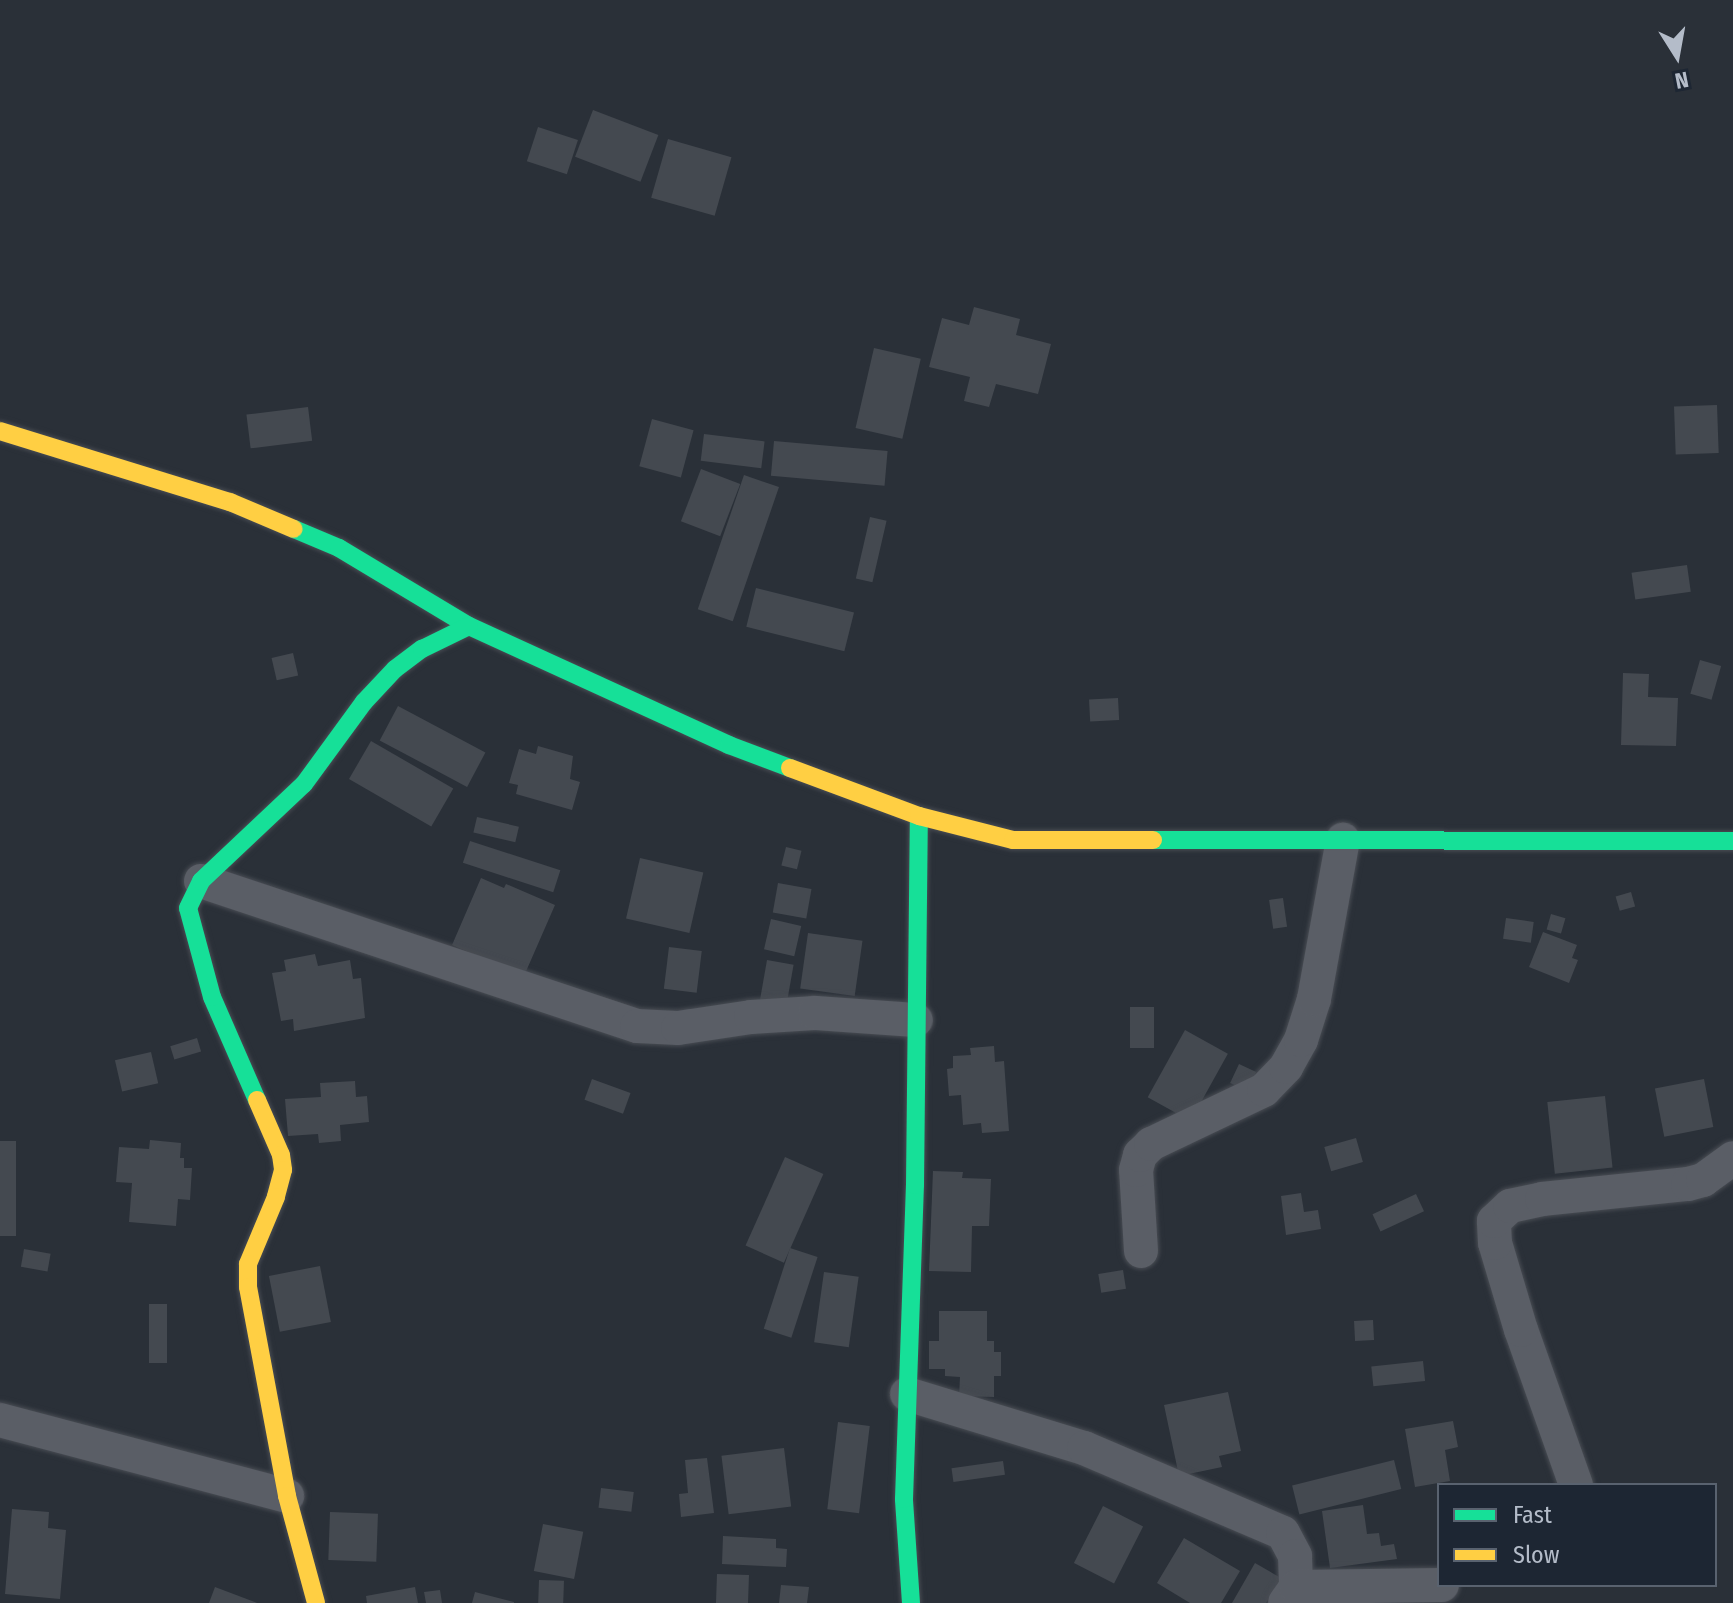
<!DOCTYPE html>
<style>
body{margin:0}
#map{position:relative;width:1733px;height:1603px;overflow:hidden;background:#2a3038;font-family:"Fira Sans Condensed",sans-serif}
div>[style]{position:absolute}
.building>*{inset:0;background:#444950;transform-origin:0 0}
.roads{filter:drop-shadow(0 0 2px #484c53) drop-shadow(0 0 2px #484c53)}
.street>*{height:34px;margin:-17px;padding:0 17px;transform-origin:17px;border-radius:17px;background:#5a5e66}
.fast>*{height:18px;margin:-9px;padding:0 9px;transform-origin:9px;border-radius:9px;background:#16e098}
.slow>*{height:18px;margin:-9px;padding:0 9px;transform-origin:9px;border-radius:9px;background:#ffcf43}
span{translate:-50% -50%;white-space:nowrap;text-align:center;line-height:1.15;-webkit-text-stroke:6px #1d2633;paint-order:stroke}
.legend{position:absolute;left:1437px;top:1483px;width:280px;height:104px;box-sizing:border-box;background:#1d2633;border:2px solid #59626f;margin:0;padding:10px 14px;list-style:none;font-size:24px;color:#b4bcc9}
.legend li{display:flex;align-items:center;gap:16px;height:40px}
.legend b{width:40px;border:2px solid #59626f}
.north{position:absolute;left:1637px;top:16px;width:80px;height:80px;-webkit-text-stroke:6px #1d2633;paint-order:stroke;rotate:169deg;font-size:22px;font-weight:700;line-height:32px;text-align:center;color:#b4bcc9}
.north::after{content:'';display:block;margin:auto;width:28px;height:36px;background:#b4bcc9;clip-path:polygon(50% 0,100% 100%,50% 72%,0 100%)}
</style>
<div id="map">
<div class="building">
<i style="left:593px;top:110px;width:70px;height:50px;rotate:21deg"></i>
<i style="left:538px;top:127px;width:42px;height:36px;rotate:18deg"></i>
<i style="left:668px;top:139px;width:66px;height:61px;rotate:16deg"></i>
<i style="clip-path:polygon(974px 307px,1020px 319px,1016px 335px,1051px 344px,1038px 394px,996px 384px,989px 407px,964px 401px,970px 377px,929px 367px,942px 318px,969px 325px)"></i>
<i style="left:874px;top:348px;width:48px;height:82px;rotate:13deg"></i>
<i style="left:1717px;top:405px;width:48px;height:43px;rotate:88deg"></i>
<i style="left:308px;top:407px;width:34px;height:62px;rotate:83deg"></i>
<i style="left:652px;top:419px;width:43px;height:49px;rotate:15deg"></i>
<i style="left:704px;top:434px;width:61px;height:27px;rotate:7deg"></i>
<i style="left:774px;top:441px;width:114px;height:35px;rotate:5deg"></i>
<i style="left:701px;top:469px;width:42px;height:56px;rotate:21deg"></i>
<i style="left:744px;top:475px;width:37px;height:142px;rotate:19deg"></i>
<i style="left:870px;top:517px;width:17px;height:63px;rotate:13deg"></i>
<i style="left:1687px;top:565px;width:27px;height:56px;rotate:82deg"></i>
<i style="left:756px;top:588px;width:101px;height:40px;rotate:14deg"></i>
<i style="left:293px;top:653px;width:23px;height:22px;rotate:77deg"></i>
<i style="left:1700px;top:660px;width:22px;height:35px;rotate:16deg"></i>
<i style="clip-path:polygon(1623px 673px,1649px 674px,1648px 697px,1678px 698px,1676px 746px,1621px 745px)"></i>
<i style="left:1118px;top:698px;width:22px;height:29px;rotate:87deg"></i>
<i style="left:398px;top:706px;width:99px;height:39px;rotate:28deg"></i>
<i style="left:371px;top:741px;width:95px;height:44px;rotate:30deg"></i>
<i style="clip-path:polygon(538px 746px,573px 756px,570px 779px,580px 782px,572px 810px,516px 794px,518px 785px,509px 783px,519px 749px,536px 754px)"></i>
<i style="left:477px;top:817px;width:43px;height:16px;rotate:13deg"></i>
<i style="left:470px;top:841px;width:95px;height:23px;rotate:18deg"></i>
<i style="left:786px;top:847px;width:16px;height:19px;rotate:14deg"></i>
<i style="left:640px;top:858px;width:65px;height:62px;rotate:13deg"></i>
<i style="clip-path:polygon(481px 878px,504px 888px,506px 884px,555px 905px,524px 976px,452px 945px)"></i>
<i style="left:778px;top:883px;width:34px;height:30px;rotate:10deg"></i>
<i style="left:1631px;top:892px;width:15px;height:16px;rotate:74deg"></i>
<i style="left:1283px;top:898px;width:29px;height:14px;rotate:82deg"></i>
<i style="left:1551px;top:914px;width:15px;height:16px;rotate:16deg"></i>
<i style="left:1506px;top:918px;width:28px;height:21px;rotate:8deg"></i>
<i style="left:771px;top:919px;width:31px;height:31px;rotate:13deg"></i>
<i style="clip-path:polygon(1543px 932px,1577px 945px,1572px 958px,1578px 960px,1569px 983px,1529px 967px)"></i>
<i style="left:808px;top:933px;width:55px;height:56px;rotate:8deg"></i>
<i style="left:669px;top:947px;width:33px;height:42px;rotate:7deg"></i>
<i style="clip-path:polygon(315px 954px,318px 966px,350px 960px,353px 979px,361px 978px,365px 1018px,294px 1031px,293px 1019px,281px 1021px,272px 973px,286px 971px,284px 960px)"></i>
<i style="left:767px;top:960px;width:27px;height:41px;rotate:10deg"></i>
<i style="left:1130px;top:1007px;width:24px;height:41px"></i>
<i style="left:1185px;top:1030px;width:49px;height:77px;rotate:29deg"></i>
<i style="left:197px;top:1038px;width:14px;height:28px;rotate:73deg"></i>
<i style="clip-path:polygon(994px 1046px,995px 1062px,1004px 1061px,1009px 1131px,982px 1133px,981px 1123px,963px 1125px,961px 1095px,949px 1096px,947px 1069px,953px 1068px,953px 1056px,971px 1055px,970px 1048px)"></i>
<i style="left:151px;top:1052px;width:32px;height:37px;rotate:77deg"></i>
<i style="left:1239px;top:1064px;width:19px;height:21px;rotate:25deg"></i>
<i style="left:592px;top:1079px;width:41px;height:22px;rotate:20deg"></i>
<i style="left:1704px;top:1079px;width:49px;height:50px;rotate:79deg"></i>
<i style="clip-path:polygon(355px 1081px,356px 1097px,367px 1096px,369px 1122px,340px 1125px,341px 1141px,319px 1143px,318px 1134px,288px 1136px,285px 1099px,321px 1097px,320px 1083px)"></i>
<i style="left:1605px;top:1096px;width:72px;height:58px;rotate:84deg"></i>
<i style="left:1356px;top:1138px;width:25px;height:33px;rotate:74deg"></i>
<i style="clip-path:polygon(150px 1140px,181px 1143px,180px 1158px,184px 1158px,184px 1168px,192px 1168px,190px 1200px,178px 1199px,176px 1226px,129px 1222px,132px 1183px,116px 1182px,119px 1147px,149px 1149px)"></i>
<i style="left:0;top:1141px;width:16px;height:95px"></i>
<i style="left:785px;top:1157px;width:42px;height:97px;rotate:24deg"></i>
<i style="clip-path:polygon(933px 1171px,963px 1172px,962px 1178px,991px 1179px,989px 1226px,972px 1226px,971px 1272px,929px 1271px)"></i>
<i style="clip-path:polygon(1301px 1193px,1304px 1212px,1318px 1210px,1321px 1229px,1286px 1235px,1281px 1196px)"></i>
<i style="left:1416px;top:1194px;width:19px;height:48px;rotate:65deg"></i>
<i style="left:790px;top:1248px;width:29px;height:85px;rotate:18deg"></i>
<i style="left:24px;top:1249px;width:27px;height:18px;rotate:10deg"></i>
<i style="left:320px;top:1266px;width:57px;height:52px;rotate:79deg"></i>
<i style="left:1123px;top:1270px;width:19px;height:25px;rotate:81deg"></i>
<i style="left:824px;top:1272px;width:35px;height:71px;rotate:8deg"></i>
<i style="left:149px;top:1304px;width:18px;height:59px"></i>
<i style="clip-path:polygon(939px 1311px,987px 1311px,987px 1341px,994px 1341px,994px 1352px,1001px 1352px,1001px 1376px,994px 1376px,994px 1397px,959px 1396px,960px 1377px,945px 1376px,945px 1369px,929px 1369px,929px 1341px,939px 1341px)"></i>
<i style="left:1373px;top:1320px;width:20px;height:19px;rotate:87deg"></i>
<i style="left:1423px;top:1361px;width:20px;height:52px;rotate:84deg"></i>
<i style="clip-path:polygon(1228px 1392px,1241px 1451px,1219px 1456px,1222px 1467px,1179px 1476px,1164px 1405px)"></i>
<i style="clip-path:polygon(1453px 1421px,1458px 1447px,1445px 1450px,1450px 1481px,1415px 1487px,1405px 1429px)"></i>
<i style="left:838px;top:1422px;width:32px;height:88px;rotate:7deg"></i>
<i style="left:784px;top:1448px;width:59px;height:63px;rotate:83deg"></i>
<i style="clip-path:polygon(707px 1458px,714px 1513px,681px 1517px,679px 1494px,688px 1493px,685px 1460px)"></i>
<i style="left:1394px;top:1460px;width:30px;height:105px;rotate:76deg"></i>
<i style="left:1003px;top:1461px;width:14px;height:52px;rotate:82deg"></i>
<i style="left:601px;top:1488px;width:33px;height:20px;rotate:7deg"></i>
<i style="clip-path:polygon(1363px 1505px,1367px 1534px,1379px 1533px,1381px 1546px,1394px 1544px,1397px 1559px,1330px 1568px,1322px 1511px)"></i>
<i style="left:1103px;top:1506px;width:45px;height:64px;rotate:27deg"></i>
<i style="clip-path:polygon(12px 1509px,49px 1512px,48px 1528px,66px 1530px,60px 1599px,5px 1594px)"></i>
<i style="left:330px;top:1512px;width:48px;height:48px;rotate:2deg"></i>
<i style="left:543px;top:1524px;width:41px;height:48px;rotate:11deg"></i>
<i style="clip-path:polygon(723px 1536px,776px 1539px,776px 1548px,787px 1549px,786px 1567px,722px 1564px)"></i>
<i style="clip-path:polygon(1184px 1538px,1240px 1571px,1221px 1603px,1190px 1603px,1157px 1583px)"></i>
<i style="clip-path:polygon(1255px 1563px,1281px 1578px,1266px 1603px,1232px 1603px)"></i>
<i style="left:717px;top:1574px;width:32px;height:29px;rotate:2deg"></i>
<i style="left:539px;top:1580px;width:25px;height:23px;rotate:2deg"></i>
<i style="clip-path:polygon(781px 1585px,809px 1587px,807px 1603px,779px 1603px)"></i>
<i style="clip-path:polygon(215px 1587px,257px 1603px,209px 1603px)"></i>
<i style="clip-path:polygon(415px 1587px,418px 1603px,367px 1603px,366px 1596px)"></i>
<i style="clip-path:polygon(440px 1590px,442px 1603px,426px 1603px,424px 1592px)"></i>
<i style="clip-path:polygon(475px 1592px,514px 1602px,514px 1603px,472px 1603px)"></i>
</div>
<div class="roads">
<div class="street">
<i style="left:201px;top:881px;width:459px;rotate:18.4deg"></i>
<i style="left:637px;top:1026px;width:41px;rotate:2.8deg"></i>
<i style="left:678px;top:1028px;width:74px;rotate:-8.6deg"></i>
<i style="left:751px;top:1017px;width:64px;rotate:-3.6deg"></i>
<i style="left:815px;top:1013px;width:101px;rotate:4deg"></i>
<i style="left:1141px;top:1251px;width:81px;rotate:-93.5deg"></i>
<i style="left:1136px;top:1170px;width:16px;rotate:-75deg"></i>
<i style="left:1140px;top:1155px;width:16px;rotate:-45deg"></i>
<i style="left:1151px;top:1144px;width:125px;rotate:-25.5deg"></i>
<i style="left:1264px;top:1090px;width:32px;rotate:-46deg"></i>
<i style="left:1286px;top:1067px;width:31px;rotate:-61deg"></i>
<i style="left:1301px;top:1040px;width:43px;rotate:-72.4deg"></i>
<i style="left:1314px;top:999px;width:162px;rotate:-79.7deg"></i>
<i style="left:907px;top:1394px;width:185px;rotate:17deg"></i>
<i style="left:1084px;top:1448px;width:216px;rotate:23.1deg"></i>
<i style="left:1283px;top:1533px;width:26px;rotate:62deg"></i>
<i style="left:1295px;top:1556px;width:31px;rotate:88deg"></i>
<i style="left:1296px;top:1587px;width:19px;rotate:125deg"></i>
<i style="left:0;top:1420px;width:297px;rotate:14.8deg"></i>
<i style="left:1576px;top:1485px;width:164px;rotate:-109.5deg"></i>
<i style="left:1521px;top:1330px;width:91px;rotate:-106.6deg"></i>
<i style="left:1495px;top:1243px;width:22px;rotate:-93deg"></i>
<i style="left:1494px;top:1221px;width:22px;rotate:-43deg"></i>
<i style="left:1510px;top:1206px;width:33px;rotate:-12deg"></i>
<i style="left:1542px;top:1199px;width:147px;rotate:-5.9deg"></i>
<i style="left:1688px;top:1184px;width:16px;rotate:-15deg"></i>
<i style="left:1703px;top:1180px;width:37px;rotate:-36deg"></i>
<i style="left:1296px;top:1587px;width:146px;rotate:-0.8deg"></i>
</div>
<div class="fast">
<i style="left:294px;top:529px;width:49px;rotate:22.9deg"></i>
<i style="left:339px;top:548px;width:152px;rotate:31deg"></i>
<i style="left:469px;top:626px;width:286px;rotate:24.6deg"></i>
<i style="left:729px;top:745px;width:65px;rotate:20.7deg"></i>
<i style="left:1153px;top:840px;width:580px;rotate:0.1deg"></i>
<i style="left:257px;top:1100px;width:112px;rotate:-113.6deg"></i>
<i style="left:212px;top:997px;width:92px;rotate:-105.1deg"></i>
<i style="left:188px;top:908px;width:30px;rotate:-64deg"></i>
<i style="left:201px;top:881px;width:141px;rotate:-43.3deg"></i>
<i style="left:304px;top:784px;width:102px;rotate:-53.8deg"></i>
<i style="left:364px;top:702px;width:45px;rotate:-46.8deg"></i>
<i style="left:395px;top:669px;width:34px;rotate:-37deg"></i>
<i style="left:422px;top:649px;width:52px;rotate:-26.1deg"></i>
<i style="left:911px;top:1603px;width:104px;rotate:-93.9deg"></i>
<i style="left:904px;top:1499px;width:314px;rotate:-88deg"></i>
<i style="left:915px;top:1185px;width:369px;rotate:-89.4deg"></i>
</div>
<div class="slow">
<i style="left:0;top:431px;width:241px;rotate:17.2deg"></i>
<i style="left:230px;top:502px;width:69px;rotate:22.9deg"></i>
<i style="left:790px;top:768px;width:138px;rotate:20.4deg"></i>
<i style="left:919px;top:816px;width:97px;rotate:14.3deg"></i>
<i style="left:1013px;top:840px;width:140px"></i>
<i style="left:257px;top:1100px;width:60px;rotate:66.4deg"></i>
<i style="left:281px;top:1155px;width:15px;rotate:82deg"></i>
<i style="left:283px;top:1170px;width:28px;rotate:105deg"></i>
<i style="left:276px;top:1197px;width:73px;rotate:112.7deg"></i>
<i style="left:248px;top:1264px;width:23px;rotate:90deg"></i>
<i style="left:248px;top:1287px;width:213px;rotate:79.4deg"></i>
<i style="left:287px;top:1496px;width:111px;rotate:74.8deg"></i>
</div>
</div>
<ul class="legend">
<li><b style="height:10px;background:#16e098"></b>Fast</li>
<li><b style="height:10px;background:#ffcf43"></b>Slow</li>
</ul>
<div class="north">N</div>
</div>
